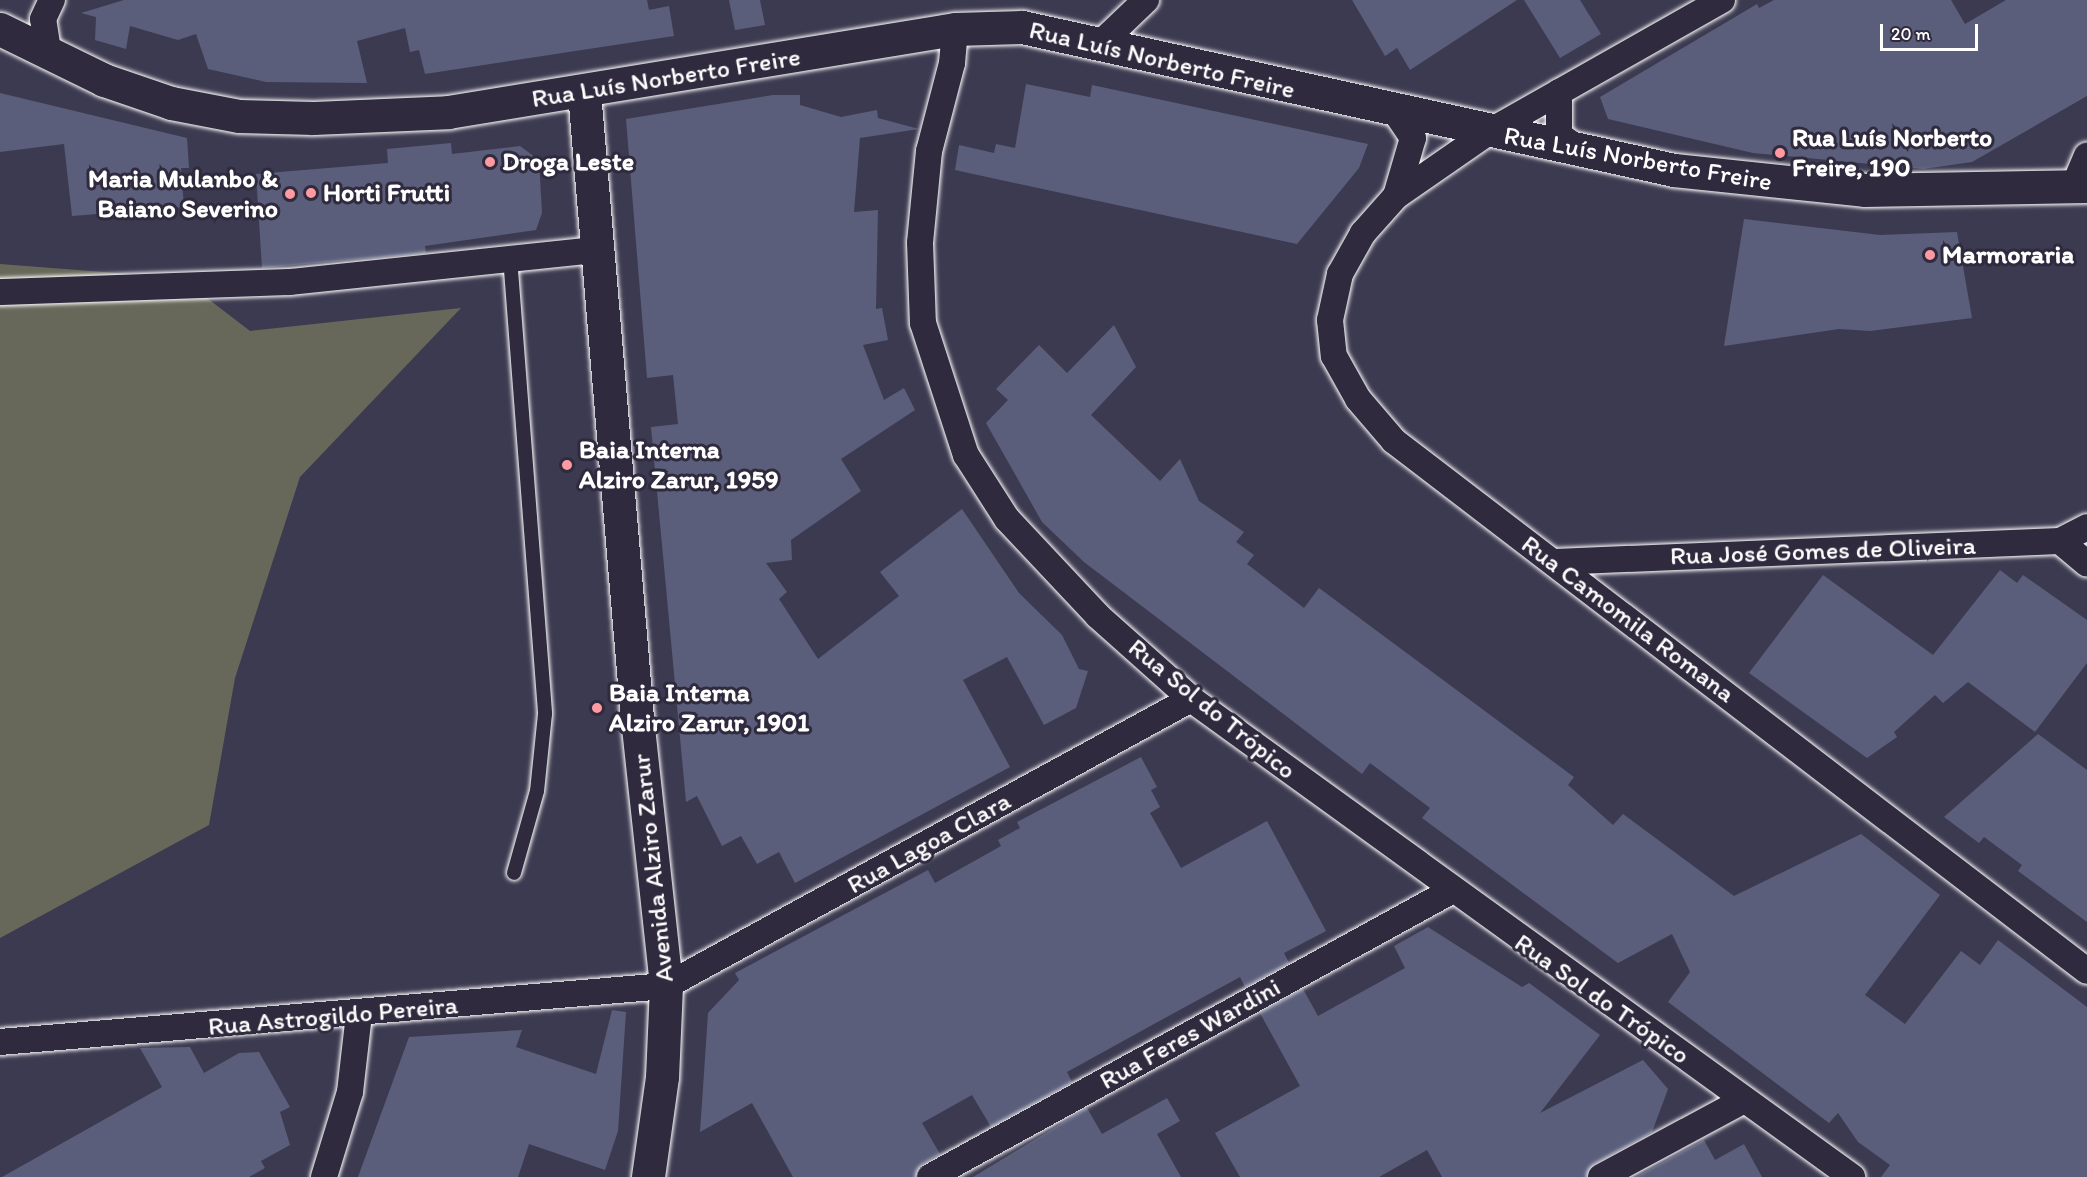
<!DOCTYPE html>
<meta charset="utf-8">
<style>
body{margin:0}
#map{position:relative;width:2087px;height:1177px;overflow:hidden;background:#3c3a50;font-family:Itim,sans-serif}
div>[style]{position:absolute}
.green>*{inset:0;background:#676859}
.building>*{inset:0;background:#5a5e7b}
.roads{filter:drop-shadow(0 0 2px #fff) drop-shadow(0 0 2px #fff)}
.service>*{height:14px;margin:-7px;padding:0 7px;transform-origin:7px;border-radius:7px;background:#2f2a3d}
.minor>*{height:26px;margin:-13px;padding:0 13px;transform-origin:13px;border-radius:13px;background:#2f2a3d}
.tertiary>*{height:33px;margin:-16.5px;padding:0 16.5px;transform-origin:16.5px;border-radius:16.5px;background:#2f2a3d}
.secondary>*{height:33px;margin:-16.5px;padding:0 16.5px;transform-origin:16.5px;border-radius:16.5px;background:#2f2a3d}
.dots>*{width:16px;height:16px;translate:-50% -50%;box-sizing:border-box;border:3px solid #2f2a3d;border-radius:50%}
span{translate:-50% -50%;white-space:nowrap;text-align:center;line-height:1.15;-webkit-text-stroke:6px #2f2a3d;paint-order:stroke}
.street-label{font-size:26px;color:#fff}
.poi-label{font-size:26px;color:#fff;font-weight:700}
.left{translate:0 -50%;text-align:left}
.right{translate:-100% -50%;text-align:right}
.scale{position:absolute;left:1880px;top:24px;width:98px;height:27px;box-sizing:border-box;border:3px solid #fff;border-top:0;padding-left:8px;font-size:18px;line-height:21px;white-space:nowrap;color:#fff;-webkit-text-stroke:4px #2f2a3d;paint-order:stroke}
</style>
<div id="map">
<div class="green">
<i style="clip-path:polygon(0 264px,181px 278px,250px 331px,461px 308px,300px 477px,235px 678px,209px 825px,0 938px)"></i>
</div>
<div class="building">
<i style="clip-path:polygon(124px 0,647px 0,649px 10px,669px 6px,674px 36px,425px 74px,419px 50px,410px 52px,405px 28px,357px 41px,367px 83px,266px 82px,208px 69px,196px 34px,178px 40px,130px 26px,126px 49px,95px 40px,96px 17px,81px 13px)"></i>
<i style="clip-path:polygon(729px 0,760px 0,765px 25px,735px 30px)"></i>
<i style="clip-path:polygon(1352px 0,1517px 0,1410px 70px,1397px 48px,1385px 56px)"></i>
<i style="clip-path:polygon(1524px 0,1580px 0,1601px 34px,1560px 58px)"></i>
<i style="clip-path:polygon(1774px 0,1951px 0,1965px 24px,2006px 0,2087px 0,2087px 96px,1972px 162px,1923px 169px,1753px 153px,1608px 119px,1600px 97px,1757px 4px,1759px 8px)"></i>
<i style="clip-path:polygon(1026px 84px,1090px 97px,1092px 85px,1368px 144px,1359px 168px,1297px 244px,955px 170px,959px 145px,994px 153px,996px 144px,1015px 148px)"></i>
<i style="clip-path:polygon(0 93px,187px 138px,189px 168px,181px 168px,184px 207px,72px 216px,64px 144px,0 152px)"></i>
<i style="clip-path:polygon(773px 95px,800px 95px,800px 105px,841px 117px,877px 110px,878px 118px,919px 129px,860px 138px,854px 212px,878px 210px,876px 309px,882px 308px,888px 340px,863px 345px,884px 400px,904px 388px,915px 410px,841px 459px,861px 491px,791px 540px,792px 560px,766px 563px,787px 592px,779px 599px,818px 659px,899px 596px,880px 572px,962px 509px,1019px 593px,1062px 635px,1079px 669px,1088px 671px,1076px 708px,1044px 725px,1007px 657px,963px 680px,1010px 767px,795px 883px,779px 852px,757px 864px,741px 836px,722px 846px,697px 796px,686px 802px,651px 427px,678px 424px,673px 375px,647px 378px,626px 119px)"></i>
<i style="clip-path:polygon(451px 143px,452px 154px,520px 146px,539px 160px,542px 213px,536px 230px,425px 246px,426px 253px,262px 268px,256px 174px,388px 163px,387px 149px)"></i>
<i style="clip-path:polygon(1744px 219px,1880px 235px,1957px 232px,1972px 318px,1870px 331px,1839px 329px,1724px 346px)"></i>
<i style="clip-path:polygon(1114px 325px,1136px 367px,1091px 415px,1160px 481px,1180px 459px,1199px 501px,1244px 532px,1236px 542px,1254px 555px,1247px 564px,1304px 608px,1319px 588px,1574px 777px,1568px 785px,1613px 825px,1623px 814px,1734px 896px,1861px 834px,1940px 895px,1865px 995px,1905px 1024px,1961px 951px,1980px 965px,1998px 940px,2087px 1007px,2087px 1177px,1881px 1177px,1890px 1165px,1858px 1142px,1838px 1113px,1829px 1123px,1668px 1002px,1690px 972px,1672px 934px,1618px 963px,1422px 818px,1430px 808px,1370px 763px,1362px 774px,1084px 562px,1042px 522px,986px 423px,1008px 400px,996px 389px,1039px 345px,1067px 373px)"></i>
<i style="clip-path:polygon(2000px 570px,2017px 583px,2023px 575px,2087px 620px,2087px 663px,2035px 732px,1968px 682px,1943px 703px,1935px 695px,1894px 732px,1897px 737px,1867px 758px,1749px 673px,1823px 575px,1933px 655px)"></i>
<i style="clip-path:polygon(2038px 734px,2087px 770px,2087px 922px,2018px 871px,2022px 865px,1984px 837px,1979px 843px,1944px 817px)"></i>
<i style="clip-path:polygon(1141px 757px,1157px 787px,1151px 790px,1160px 807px,1150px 813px,1181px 868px,1267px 821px,1326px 931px,1284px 953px,1289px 963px,1245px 987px,1240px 977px,1154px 1024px,1067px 1072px,1072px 1082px,991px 1127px,972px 1095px,922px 1123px,940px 1154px,922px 1164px,915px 1177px,793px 1177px,752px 1103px,700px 1132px,708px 1013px,739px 980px,735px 973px,928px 870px,935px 883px,1001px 846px,998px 840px,1020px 828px,1017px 822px)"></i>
<i style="clip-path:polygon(1428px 927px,1522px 987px,1529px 983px,1600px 1035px,1540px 1113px,1643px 1060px,1668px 1089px,1652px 1132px,1594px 1164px,1586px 1177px,1442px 1177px,1427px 1150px,1379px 1177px,1240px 1177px,1215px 1133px,1300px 1086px,1260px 1013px,1303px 989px,1318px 1016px,1405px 968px,1394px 946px)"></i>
<i style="clip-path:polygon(612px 1010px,626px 1012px,618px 1131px,605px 1170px,529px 1144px,518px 1177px,358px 1177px,409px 1037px,522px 1030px,516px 1047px,596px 1074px)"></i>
<i style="clip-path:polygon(190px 1047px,204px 1073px,239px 1053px,259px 1052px,290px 1107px,280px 1112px,290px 1145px,261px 1161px,265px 1168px,249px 1177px,2px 1177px,162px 1087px,140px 1048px)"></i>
<i style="clip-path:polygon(1167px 1098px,1180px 1121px,1157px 1134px,1181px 1177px,973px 1177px,1087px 1108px,1102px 1134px)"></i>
<i style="clip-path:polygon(1704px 1140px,1715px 1160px,1744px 1144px,1762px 1177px,1636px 1177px)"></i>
</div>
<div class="roads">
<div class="service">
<i style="left:510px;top:257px;width:458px;rotate:85.6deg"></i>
<i style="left:545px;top:714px;width:77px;rotate:95.9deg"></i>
<i style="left:537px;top:791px;width:85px;rotate:105.7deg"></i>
</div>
<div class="minor">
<i style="left:1722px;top:0;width:270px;rotate:150.5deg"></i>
<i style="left:1487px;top:133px;width:111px;rotate:145.3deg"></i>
<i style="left:1396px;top:196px;width:50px;rotate:131.7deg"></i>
<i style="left:1363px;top:233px;width:47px;rotate:119.3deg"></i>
<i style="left:1340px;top:274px;width:47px;rotate:102.3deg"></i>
<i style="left:1330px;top:320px;width:36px;rotate:84deg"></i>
<i style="left:1334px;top:356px;width:49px;rotate:60.8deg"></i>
<i style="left:1358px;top:399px;width:55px;rotate:49.4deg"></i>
<i style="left:1394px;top:441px;width:872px;rotate:37.41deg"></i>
<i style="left:955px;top:29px;width:34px;rotate:95deg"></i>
<i style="left:952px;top:63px;width:91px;rotate:104.6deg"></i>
<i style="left:929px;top:151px;width:92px;rotate:95.6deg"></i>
<i style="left:920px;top:243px;width:80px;rotate:87.9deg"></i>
<i style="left:923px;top:323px;width:139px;rotate:72deg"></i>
<i style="left:966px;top:455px;width:76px;rotate:57.4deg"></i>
<i style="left:1007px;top:519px;width:133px;rotate:46.8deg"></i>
<i style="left:1098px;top:616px;width:125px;rotate:41.7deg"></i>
<i style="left:1191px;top:699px;width:816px;rotate:35.87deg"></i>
<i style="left:1102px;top:42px;width:61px;rotate:-43.7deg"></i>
<i style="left:48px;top:50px;width:31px;rotate:-99deg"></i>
<i style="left:43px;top:19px;width:21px;rotate:-65deg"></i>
<i style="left:1559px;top:92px;width:43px;rotate:90deg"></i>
<i style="left:1559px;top:135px;width:27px;rotate:36deg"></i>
<i style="left:2074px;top:186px;width:33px;rotate:-67deg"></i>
<i style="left:1396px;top:196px;width:60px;rotate:-73.7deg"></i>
<i style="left:1413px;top:138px;width:30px;rotate:-124deg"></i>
<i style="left:0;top:292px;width:290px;rotate:-2deg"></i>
<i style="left:290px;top:282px;width:308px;rotate:-6deg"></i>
<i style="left:2060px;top:541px;width:35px;rotate:40deg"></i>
<i style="left:1555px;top:562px;width:505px;rotate:-2.38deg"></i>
<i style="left:2060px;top:541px;width:30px;rotate:-27deg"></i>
<i style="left:0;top:1042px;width:668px;rotate:-4.81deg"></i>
<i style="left:666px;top:986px;width:598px;rotate:-28.66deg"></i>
<i style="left:324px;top:1177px;width:89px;rotate:-73deg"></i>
<i style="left:350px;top:1092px;width:79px;rotate:-83.4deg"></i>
<i style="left:930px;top:1177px;width:594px;rotate:-28.76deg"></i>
<i style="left:1601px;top:1177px;width:162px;rotate:-28.3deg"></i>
</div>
<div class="tertiary">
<i style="left:584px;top:92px;width:628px;rotate:85.16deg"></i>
<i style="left:637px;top:718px;width:270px;rotate:83.8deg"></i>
<i style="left:666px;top:986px;width:91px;rotate:92.5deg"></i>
<i style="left:662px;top:1077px;width:101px;rotate:98deg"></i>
</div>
<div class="secondary">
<i style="left:0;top:29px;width:116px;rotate:26.1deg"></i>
<i style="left:104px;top:80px;width:71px;rotate:18.9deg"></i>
<i style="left:171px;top:103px;width:69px;rotate:10.8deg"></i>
<i style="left:239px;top:116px;width:74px;rotate:1.5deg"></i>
<i style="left:313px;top:118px;width:135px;rotate:-2.5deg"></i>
<i style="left:448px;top:112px;width:514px;rotate:-9.3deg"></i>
<i style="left:955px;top:29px;width:67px;rotate:-1.7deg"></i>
<i style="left:1022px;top:27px;width:667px;rotate:12.37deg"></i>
<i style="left:1674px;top:170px;width:191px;rotate:6deg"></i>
<i style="left:1864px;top:190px;width:223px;rotate:-1deg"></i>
</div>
</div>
<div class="dots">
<i style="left:1780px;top:153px;background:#ff9aa2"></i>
<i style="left:490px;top:162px;background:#ff9aa2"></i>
<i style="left:311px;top:193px;background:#ff9aa2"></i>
<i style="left:290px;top:194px;background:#ff9aa2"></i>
<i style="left:1930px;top:255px;background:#ff9aa2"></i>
<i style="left:567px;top:465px;background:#ff9aa2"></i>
<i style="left:597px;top:708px;background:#ff9aa2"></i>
</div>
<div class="street-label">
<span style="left:1162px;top:60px;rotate:13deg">Rua Luís Norberto Freire</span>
<span style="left:666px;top:78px;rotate:-9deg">Rua Luís Norberto Freire</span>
<span style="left:1638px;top:159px;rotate:10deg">Rua Luís Norberto Freire</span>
<span style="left:1823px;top:551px;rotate:-2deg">Rua José Gomes de Oliveira</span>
<span style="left:1628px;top:619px;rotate:37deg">Rua Camomila Romana</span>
<span style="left:1212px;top:709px;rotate:39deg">Rua Sol do Trópico</span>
<span style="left:929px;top:843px;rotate:-29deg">Rua Lagoa Clara</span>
<span style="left:653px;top:868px;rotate:-96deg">Avenida Alziro Zarur</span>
<span style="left:1602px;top:999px;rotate:35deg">Rua Sol do Trópico</span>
<span style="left:333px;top:1016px;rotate:-5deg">Rua Astrogildo Pereira</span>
<span style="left:1190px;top:1034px;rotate:-29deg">Rua Feres Wardini</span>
</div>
<div class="poi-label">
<span class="left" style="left:1792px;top:153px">Rua Luís Norberto<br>Freire, 190</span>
<span class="left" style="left:502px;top:162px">Droga Leste</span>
<span class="right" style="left:278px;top:194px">Maria Mulanbo &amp;<br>Baiano Severino</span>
<span class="left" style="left:323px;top:193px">Horti Frutti</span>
<span class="left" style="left:1942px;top:255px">Marmoraria</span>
<span class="left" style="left:579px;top:465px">Baia Interna<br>Alziro Zarur, 1959</span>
<span class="left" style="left:609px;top:708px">Baia Interna<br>Alziro Zarur, 1901</span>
</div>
<div class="scale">20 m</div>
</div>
